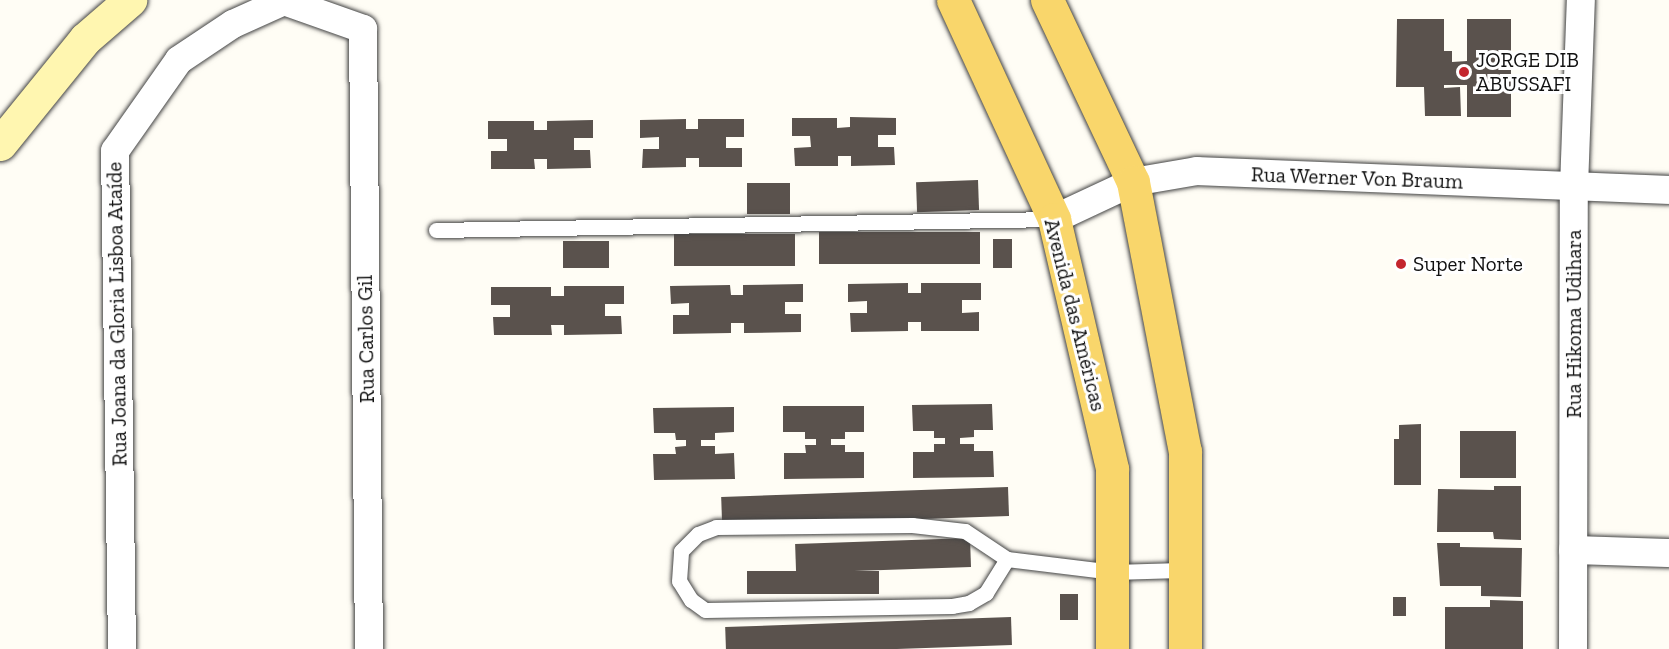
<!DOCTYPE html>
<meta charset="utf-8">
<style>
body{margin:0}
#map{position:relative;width:1669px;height:649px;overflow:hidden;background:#fffdf5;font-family:"Zilla Slab",serif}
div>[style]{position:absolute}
.building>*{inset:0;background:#5a524d;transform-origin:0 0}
.roads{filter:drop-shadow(0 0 2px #444) drop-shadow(0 0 2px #444)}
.lane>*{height:15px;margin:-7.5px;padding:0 7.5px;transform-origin:7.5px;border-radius:7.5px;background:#fff}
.street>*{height:28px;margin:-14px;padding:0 14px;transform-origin:14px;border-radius:14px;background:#fff}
.secondary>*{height:33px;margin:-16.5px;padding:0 16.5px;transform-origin:16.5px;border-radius:16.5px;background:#fff6b0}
.primary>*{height:33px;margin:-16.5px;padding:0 16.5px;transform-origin:16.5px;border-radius:16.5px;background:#f9d66b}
.dots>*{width:16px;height:16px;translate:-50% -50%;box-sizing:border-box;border:3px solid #fff;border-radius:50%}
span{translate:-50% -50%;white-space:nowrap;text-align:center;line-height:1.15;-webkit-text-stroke:6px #fff;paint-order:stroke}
.poi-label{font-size:21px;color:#111}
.left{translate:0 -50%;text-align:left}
.street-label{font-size:21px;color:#111}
</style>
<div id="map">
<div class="building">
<i style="clip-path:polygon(1397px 19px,1444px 19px,1444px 51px,1452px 51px,1452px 62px,1467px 61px,1467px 19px,1511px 19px,1511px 117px,1467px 117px,1467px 85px,1444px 85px,1444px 88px,1460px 87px,1461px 116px,1425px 116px,1424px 87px,1396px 87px)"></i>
<i style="clip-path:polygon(850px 117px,896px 118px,896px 135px,878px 135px,878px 147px,894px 147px,895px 165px,851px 166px,851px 156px,838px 156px,838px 166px,795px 166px,794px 148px,811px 147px,810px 136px,792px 136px,792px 118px,837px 118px,837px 128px,850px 127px)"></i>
<i style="clip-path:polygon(686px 119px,686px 129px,698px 129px,698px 119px,744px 119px,744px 137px,726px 137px,726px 148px,742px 148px,742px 167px,699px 167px,699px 158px,686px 158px,686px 167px,642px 168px,643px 149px,659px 149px,659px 137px,640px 138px,640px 120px)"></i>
<i style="clip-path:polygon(593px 120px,593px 138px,574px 138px,574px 150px,590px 150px,591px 168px,547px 169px,547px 159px,534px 159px,535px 169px,491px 169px,491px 151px,507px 151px,507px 139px,488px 139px,488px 121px,534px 121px,534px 130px,547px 130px,547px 121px)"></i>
<i style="left:978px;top:180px;width:30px;height:62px;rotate:88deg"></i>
<i style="left:790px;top:183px;width:31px;height:43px;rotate:90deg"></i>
<i style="left:980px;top:232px;width:32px;height:161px;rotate:90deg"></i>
<i style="left:795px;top:234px;width:32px;height:121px;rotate:90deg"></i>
<i style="left:1012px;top:239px;width:29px;height:19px;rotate:90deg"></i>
<i style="left:563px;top:241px;width:46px;height:27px"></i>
<i style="clip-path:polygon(908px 283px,908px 293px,921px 293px,921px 283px,981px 283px,981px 300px,962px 300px,962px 313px,979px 312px,979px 331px,921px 331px,921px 322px,908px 322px,908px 331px,851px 332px,850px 313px,867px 313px,867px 301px,848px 302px,848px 284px)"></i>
<i style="clip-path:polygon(803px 284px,803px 302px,785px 302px,785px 314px,801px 314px,801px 332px,744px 333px,744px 323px,731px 323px,731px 333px,673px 334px,673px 315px,689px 315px,689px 303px,671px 304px,670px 286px,730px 285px,731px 295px,743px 295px,743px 285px)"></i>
<i style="clip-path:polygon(564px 286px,624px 286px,624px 304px,605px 304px,605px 316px,621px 316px,622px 334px,564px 335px,564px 325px,551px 325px,552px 335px,494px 335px,493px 317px,510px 317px,510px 305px,491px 305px,491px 287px,551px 287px,551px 296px,564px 296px)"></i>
<i style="clip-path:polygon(992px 404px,993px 430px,974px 430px,974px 437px,960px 438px,960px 444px,974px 444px,974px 451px,993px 451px,994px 477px,913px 478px,913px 452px,934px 452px,934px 444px,945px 444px,945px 438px,934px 438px,934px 431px,913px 431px,912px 405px)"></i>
<i style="clip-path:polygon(783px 406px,864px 406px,864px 432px,845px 432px,845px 439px,831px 439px,831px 445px,845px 445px,845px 452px,864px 452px,864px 478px,784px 479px,784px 453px,806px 453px,805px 445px,816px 445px,816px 439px,805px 439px,805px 432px,783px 432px)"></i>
<i style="clip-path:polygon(734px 407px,734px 432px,715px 433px,715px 440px,701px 440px,701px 446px,715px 446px,715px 454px,734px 453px,735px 479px,654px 480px,653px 454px,676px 454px,675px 447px,686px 446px,686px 440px,676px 440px,675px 433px,654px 433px,653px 408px)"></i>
<i style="clip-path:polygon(1421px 424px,1421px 485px,1394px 485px,1394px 439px,1399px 439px,1399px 425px)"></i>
<i style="left:1460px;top:431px;width:56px;height:47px"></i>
<i style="clip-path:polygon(1494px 486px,1521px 486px,1521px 540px,1494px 539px,1493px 532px,1437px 532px,1438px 489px,1494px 490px)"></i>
<i style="left:1008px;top:487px;width:29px;height:287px;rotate:88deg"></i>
<i style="left:970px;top:538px;width:29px;height:175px;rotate:88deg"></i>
<i style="clip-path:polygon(1437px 543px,1460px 543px,1460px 547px,1522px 548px,1521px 597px,1481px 596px,1481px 586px,1440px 586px)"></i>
<i style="left:879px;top:571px;width:23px;height:132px;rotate:90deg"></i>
<i style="left:1060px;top:594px;width:18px;height:26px"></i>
<i style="left:1393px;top:597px;width:13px;height:19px"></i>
<i style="clip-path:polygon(1490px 600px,1523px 601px,1523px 649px,1445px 649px,1445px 607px,1490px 607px)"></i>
<i style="left:1011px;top:617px;width:28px;height:286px;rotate:88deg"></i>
</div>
<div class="roads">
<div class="lane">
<i style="left:436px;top:230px;width:618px;rotate:-1.02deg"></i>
<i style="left:1007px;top:559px;width:40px;rotate:122deg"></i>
<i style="left:986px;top:593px;width:20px;rotate:150deg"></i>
<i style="left:969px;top:603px;width:17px;rotate:170deg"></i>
<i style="left:952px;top:606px;width:247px;rotate:179.1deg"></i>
<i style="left:705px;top:610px;width:17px;rotate:-144deg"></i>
<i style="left:691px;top:600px;width:22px;rotate:-122deg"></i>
<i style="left:679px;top:581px;width:30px;rotate:-86deg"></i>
<i style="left:681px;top:551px;width:24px;rotate:-45deg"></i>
<i style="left:698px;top:534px;width:19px;rotate:-21deg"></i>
<i style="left:716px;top:527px;width:196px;rotate:-0.6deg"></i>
<i style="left:912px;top:525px;width:53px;rotate:6.5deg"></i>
<i style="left:965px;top:531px;width:50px;rotate:33.7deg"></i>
<i style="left:1007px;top:559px;width:107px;rotate:7deg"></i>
<i style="left:1113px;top:572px;width:72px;rotate:-1.6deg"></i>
</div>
<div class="street">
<i style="left:1054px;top:219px;width:87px;rotate:-25.1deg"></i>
<i style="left:1133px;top:182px;width:65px;rotate:-9.8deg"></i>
<i style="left:1197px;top:171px;width:472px;rotate:2.3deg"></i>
<i style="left:1573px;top:550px;width:96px;rotate:1.8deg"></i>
<i style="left:122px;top:649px;width:498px;rotate:-90.8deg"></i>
<i style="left:115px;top:151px;width:111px;rotate:-54.9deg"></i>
<i style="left:179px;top:60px;width:65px;rotate:-33.7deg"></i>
<i style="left:233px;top:24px;width:56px;rotate:-24.3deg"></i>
<i style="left:284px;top:1px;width:84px;rotate:19.5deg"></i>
<i style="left:363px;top:29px;width:620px;rotate:89.45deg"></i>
<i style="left:1573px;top:649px;width:462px;rotate:-89.9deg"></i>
<i style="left:1574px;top:187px;width:187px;rotate:-87.9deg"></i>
</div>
<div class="secondary">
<i style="left:0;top:144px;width:135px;rotate:-51deg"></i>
<i style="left:85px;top:39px;width:60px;rotate:-40.9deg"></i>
</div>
<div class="primary">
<i style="left:953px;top:0;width:241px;rotate:65.2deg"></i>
<i style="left:1054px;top:219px;width:257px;rotate:76.9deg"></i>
<i style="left:1112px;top:469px;width:180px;rotate:90deg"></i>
<i style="left:1047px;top:0;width:201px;rotate:64.7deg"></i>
<i style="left:1133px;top:182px;width:274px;rotate:79.1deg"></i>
<i style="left:1185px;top:451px;width:198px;rotate:90deg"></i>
</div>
</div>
<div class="dots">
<i style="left:1464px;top:72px;background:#c4262e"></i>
<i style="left:1401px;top:264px;background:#c4262e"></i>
</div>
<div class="poi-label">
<span class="left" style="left:1476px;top:72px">JORGE DIB<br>ABUSSAFI</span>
<span class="left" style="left:1413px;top:264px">Super Norte</span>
</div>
<div class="street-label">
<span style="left:1357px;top:178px;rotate:2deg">Rua Werner Von Braum</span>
<span style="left:117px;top:314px;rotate:-91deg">Rua Joana da Gloria Lisboa Ataíde</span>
<span style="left:1075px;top:315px;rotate:76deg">Avenida das Américas</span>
<span style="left:1574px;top:324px;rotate:-90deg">Rua Hikoma Udihara</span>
<span style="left:366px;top:339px;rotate:-91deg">Rua Carlos Gil</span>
</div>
</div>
